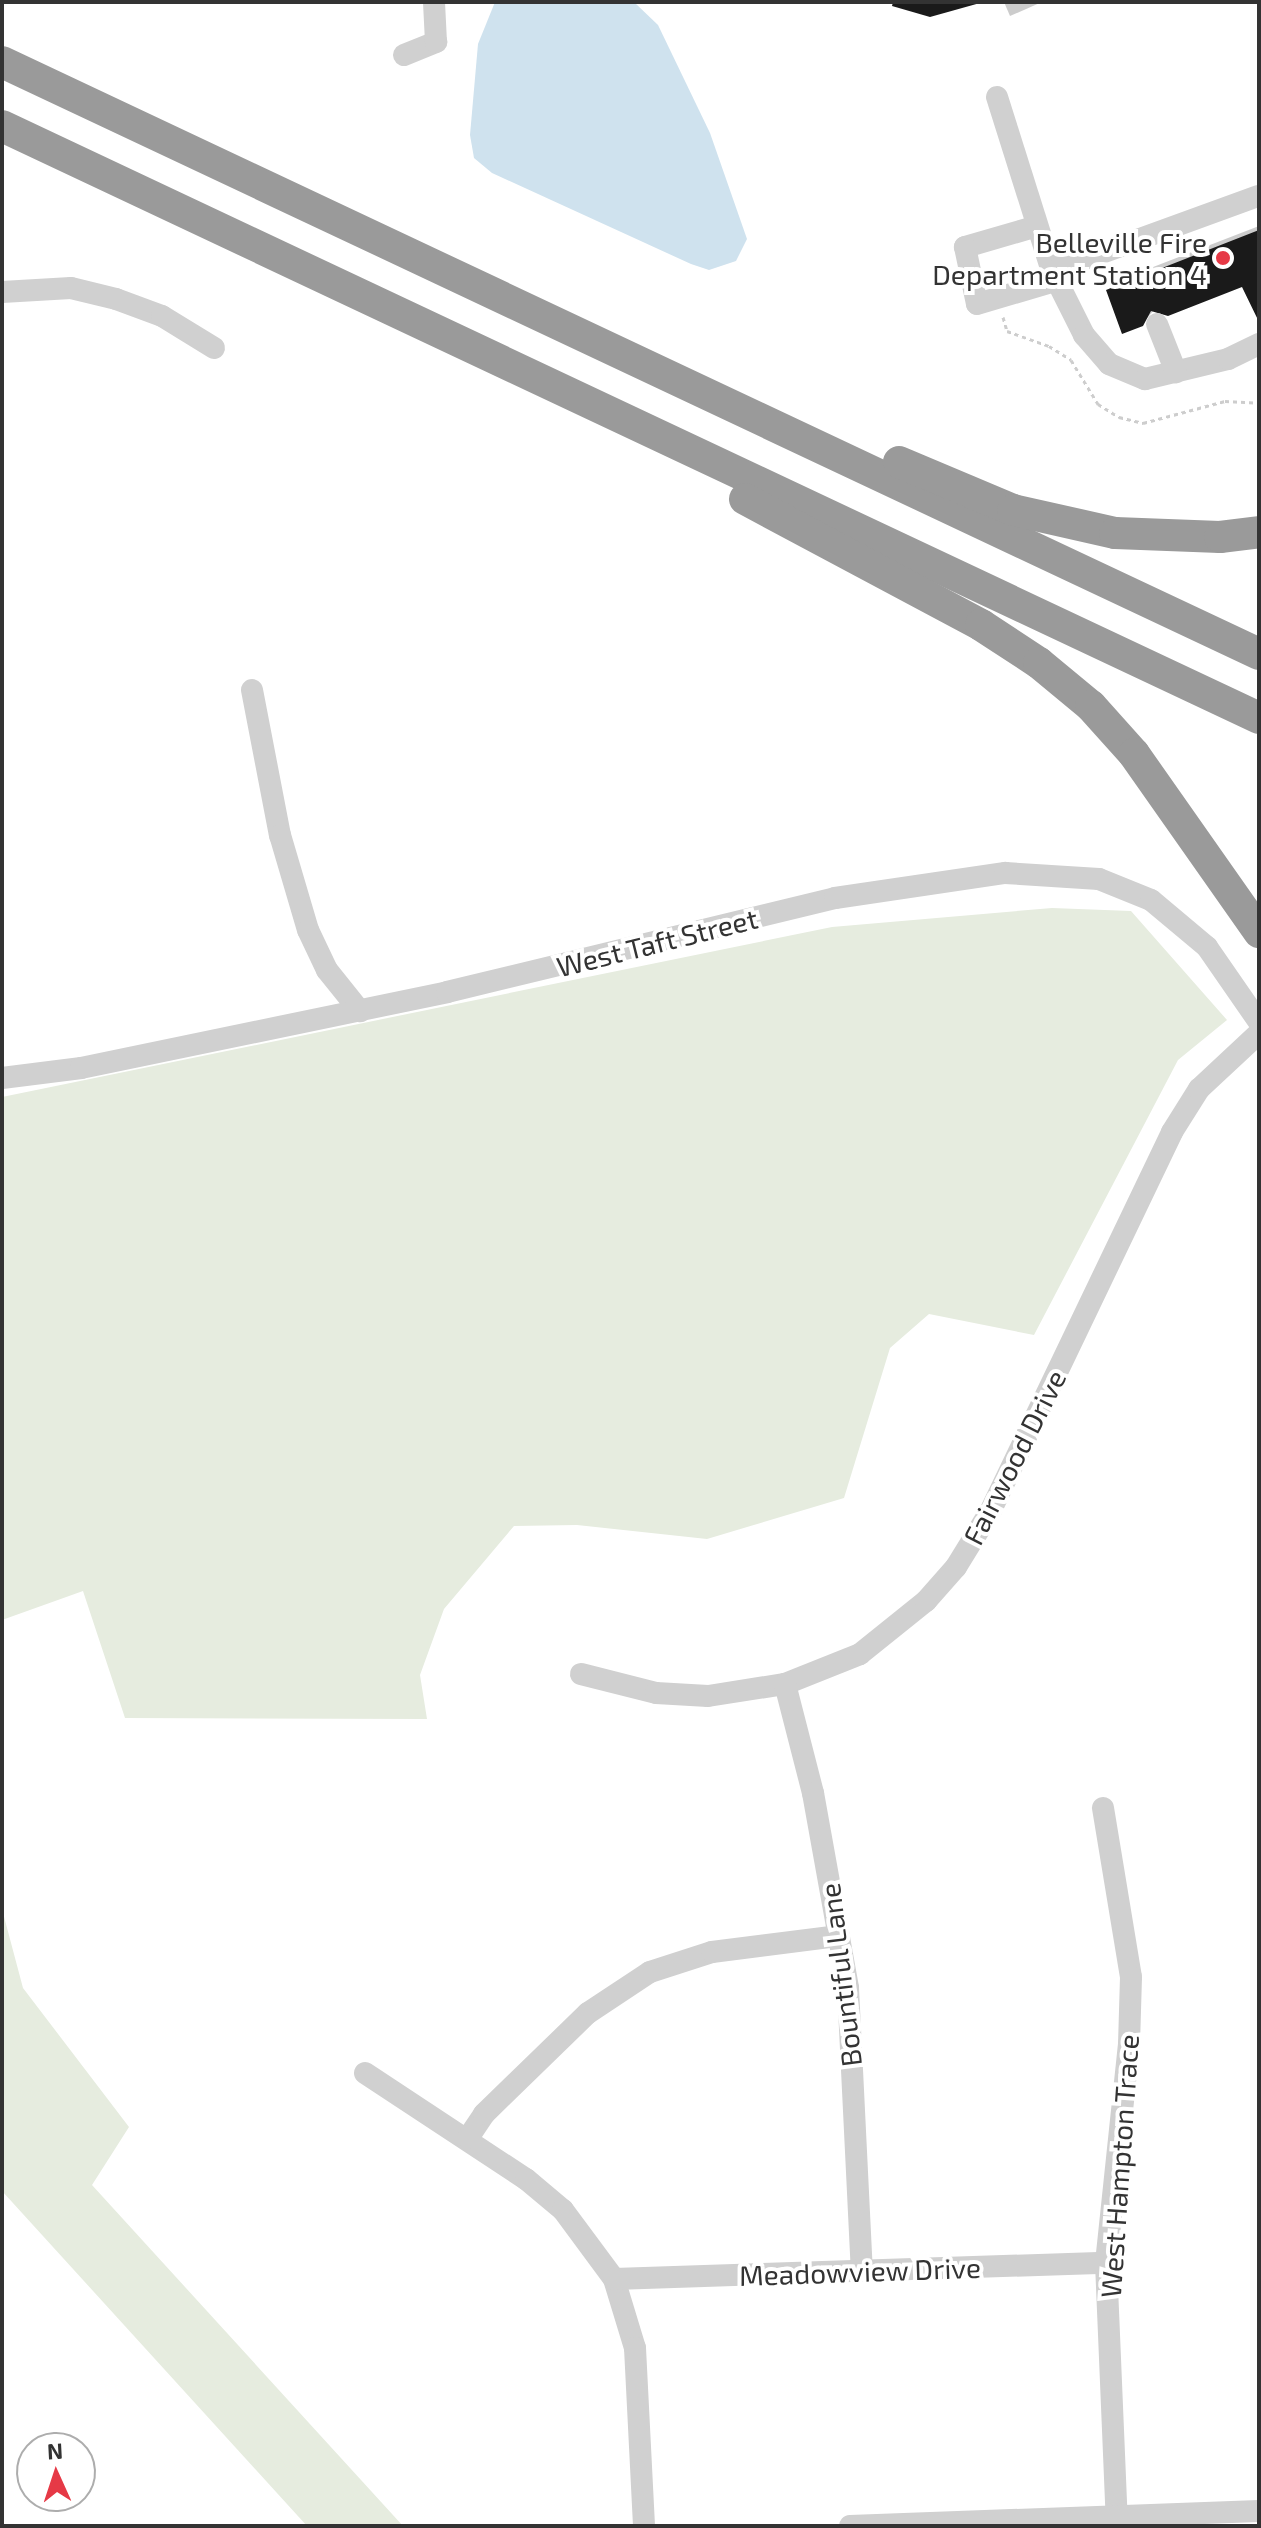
<!DOCTYPE html>
<style>
body{margin:0}
#map{position:relative;width:1261px;height:2528px;overflow:hidden;background:#fff;font-family:"Exo 2",sans-serif}
div>[style]{position:absolute}
.green>*{inset:0;background:#e6ecdf}
.water>*{inset:0;background:#cfe2ee}
.shadow>*{inset:0;background:#0003}
.building>*{inset:0;background:#1a1a1a}
.path>*{height:3px;margin-top:-1.5px;transform-origin:0;background:repeating-linear-gradient(90deg,#cdcdcd 0 4px,transparent 0 8px)}
.minor>*{height:22px;margin:-11px;padding:0 11px;transform-origin:11px;border-radius:11px;background:#d0d0d0}
.highway>*{height:32px;margin:-16px;padding:0 16px;transform-origin:16px;border-radius:16px;background:#9a9a9a}
.dots>*{width:22px;height:22px;translate:-50% -50%;box-sizing:border-box;border:4px solid #fff;border-radius:50%}
span{translate:-50% -50%;white-space:nowrap;text-align:center;line-height:1.15;-webkit-text-stroke:8px #fff;paint-order:stroke}
.poi-label{font-size:28px;color:#333}
.right{translate:-100% -50%;text-align:right}
.street-label{font-size:28px;color:#333}
.frame{position:absolute;inset:0;border:4px solid #333;pointer-events:none}
.north{position:absolute;left:16px;top:2432px;width:80px;height:80px;box-sizing:border-box;background:#fff;border:2px solid #adadad;border-radius:50%;rotate:357deg;font-size:22px;font-weight:700;line-height:32px;text-align:center;color:#333}
.north::after{content:'';display:block;margin:auto;width:28px;height:36px;background:#e63946;clip-path:polygon(50% 0,100% 100%,50% 72%,0 100%)}
</style>
<div id="map">
<div class="green">
<i style="clip-path:polygon(1052px 908px,1131px 911px,1227px 1020px,1178px 1060px,1034px 1335px,929px 1314px,890px 1348px,844px 1498px,707px 1539px,577px 1525px,514px 1526px,444px 1609px,420px 1675px,427px 1719px,125px 1718px,83px 1591px,2px 1620px,2px 1097px,832px 927px)"></i>
<i style="clip-path:polygon(2px 1909px,23px 1988px,129px 2127px,92px 2185px,403px 2526px,307px 2526px,2px 2191px)"></i>
</div>
<div class="water">
<i style="clip-path:polygon(495px 2px,634px 2px,658px 25px,710px 133px,747px 239px,736px 261px,709px 270px,691px 264px,492px 173px,474px 158px,470px 135px,478px 44px)"></i>
</div>
<div class="shadow">
<i style="clip-path:polygon(1004px 2px,1042px 2px,1010px 16px)"></i>
<i style="clip-path:polygon(1259px 226px,1259px 295px,1243px 284px,1155px 309px,1142px 324px,1108px 290px,1117px 281px)"></i>
</div>
<div class="building">
<i style="clip-path:polygon(893px 2px,980px 2px,980px 3px,930px 17px,892px 6px)"></i>
<i style="clip-path:polygon(1259px 230px,1259px 322px,1242px 287px,1168px 316px,1151px 311px,1143px 326px,1122px 334px,1106px 290px)"></i>
</div>
<div class="path">
<i style="left:1003px;top:317px;width:15px;rotate:74deg"></i>
<i style="left:1007px;top:331px;width:45px;rotate:19.7deg"></i>
<i style="left:1049px;top:346px;width:26px;rotate:32deg"></i>
<i style="left:1071px;top:360px;width:52px;rotate:58.5deg"></i>
<i style="left:1098px;top:404px;width:25px;rotate:32deg"></i>
<i style="left:1119px;top:417px;width:25px;rotate:14deg"></i>
<i style="left:1143px;top:423px;width:85px;rotate:-15deg"></i>
<i style="left:1225px;top:401px;width:34px;rotate:3deg"></i>
</div>
<div class="minor">
<i style="left:404px;top:55px;width:35px;rotate:-22deg"></i>
<i style="left:436px;top:42px;width:40px;rotate:-92.9deg"></i>
<i style="left:997px;top:97px;width:182px;rotate:72.5deg"></i>
<i style="left:1258px;top:196px;width:219px;rotate:160deg"></i>
<i style="left:1052px;top:271px;width:72px;rotate:63.4deg"></i>
<i style="left:1084px;top:335px;width:38px;rotate:49deg"></i>
<i style="left:1109px;top:364px;width:39px;rotate:23deg"></i>
<i style="left:1145px;top:379px;width:85px;rotate:-13.5deg"></i>
<i style="left:1228px;top:359px;width:34px;rotate:-26deg"></i>
<i style="left:1034px;top:227px;width:72px;rotate:163.8deg"></i>
<i style="left:965px;top:247px;width:58px;rotate:78.1deg"></i>
<i style="left:977px;top:304px;width:84px;rotate:-16.5deg"></i>
<i style="left:2px;top:292px;width:69px;rotate:-3.3deg"></i>
<i style="left:71px;top:288px;width:46px;rotate:13.7deg"></i>
<i style="left:116px;top:299px;width:49px;rotate:20.3deg"></i>
<i style="left:162px;top:316px;width:61px;rotate:31.6deg"></i>
<i style="left:1157px;top:324px;width:52px;rotate:68.4deg"></i>
<i style="left:252px;top:690px;width:148px;rotate:79.1deg"></i>
<i style="left:280px;top:835px;width:99px;rotate:73.6deg"></i>
<i style="left:308px;top:930px;width:44px;rotate:64.6deg"></i>
<i style="left:327px;top:970px;width:53px;rotate:51.2deg"></i>
<i style="left:2px;top:1078px;width:80px;rotate:-7.2deg"></i>
<i style="left:81px;top:1068px;width:374px;rotate:-11.7deg"></i>
<i style="left:447px;top:992px;width:399px;rotate:-13.6deg"></i>
<i style="left:835px;top:898px;width:172px;rotate:-8.4deg"></i>
<i style="left:1005px;top:873px;width:94px;rotate:3.7deg"></i>
<i style="left:1099px;top:879px;width:56px;rotate:22deg"></i>
<i style="left:1151px;top:900px;width:73px;rotate:40deg"></i>
<i style="left:1207px;top:947px;width:91px;rotate:55.3deg"></i>
<i style="left:581px;top:1674px;width:77px;rotate:14.2deg"></i>
<i style="left:656px;top:1693px;width:52px;rotate:3.3deg"></i>
<i style="left:708px;top:1696px;width:78px;rotate:-8.9deg"></i>
<i style="left:785px;top:1684px;width:81px;rotate:-21.8deg"></i>
<i style="left:860px;top:1654px;width:85px;rotate:-38.8deg"></i>
<i style="left:926px;top:1601px;width:45px;rotate:-48.6deg"></i>
<i style="left:956px;top:1567px;width:67px;rotate:-58.4deg"></i>
<i style="left:991px;top:1510px;width:419px;rotate:-64.4deg"></i>
<i style="left:1172px;top:1132px;width:51px;rotate:-57.9deg"></i>
<i style="left:1199px;top:1089px;width:82px;rotate:-43deg"></i>
<i style="left:785px;top:1684px;width:113px;rotate:75.6deg"></i>
<i style="left:813px;top:1793px;width:198px;rotate:79.8deg"></i>
<i style="left:848px;top:1988px;width:283px;rotate:87.2deg"></i>
<i style="left:1103px;top:1808px;width:171px;rotate:80.6deg"></i>
<i style="left:1131px;top:1977px;width:67px;rotate:91.7deg"></i>
<i style="left:1129px;top:2044px;width:220px;rotate:96deg"></i>
<i style="left:1106px;top:2263px;width:263px;rotate:87.6deg"></i>
<i style="left:365px;top:2073px;width:193px;rotate:33.4deg"></i>
<i style="left:526px;top:2179px;width:48px;rotate:40deg"></i>
<i style="left:563px;top:2210px;width:86px;rotate:53.5deg"></i>
<i style="left:614px;top:2279px;width:72px;rotate:73.1deg"></i>
<i style="left:635px;top:2348px;width:178px;rotate:87.1deg"></i>
<i style="left:468px;top:2138px;width:29px;rotate:-56deg"></i>
<i style="left:484px;top:2114px;width:145px;rotate:-44.2deg"></i>
<i style="left:588px;top:2013px;width:74px;rotate:-33.5deg"></i>
<i style="left:650px;top:1972px;width:65px;rotate:-17.9deg"></i>
<i style="left:712px;top:1952px;width:128px;rotate:-7.2deg"></i>
<i style="left:614px;top:2279px;width:492px;rotate:-1.9deg"></i>
<i style="left:850px;top:2526px;width:409px;rotate:-2.1deg"></i>
</div>
<div class="highway">
<i style="left:2px;top:62px;width:1389px;rotate:25.22deg"></i>
<i style="left:2px;top:126px;width:1389px;rotate:25.22deg"></i>
<i style="left:899px;top:462px;width:124px;rotate:22.8deg"></i>
<i style="left:1013px;top:510px;width:105px;rotate:12.7deg"></i>
<i style="left:1115px;top:533px;width:105px;rotate:2.2deg"></i>
<i style="left:1220px;top:537px;width:39px;rotate:-7deg"></i>
<i style="left:745px;top:499px;width:268px;rotate:28.1deg"></i>
<i style="left:981px;top:625px;width:69px;rotate:33.2deg"></i>
<i style="left:1039px;top:663px;width:67px;rotate:39.6deg"></i>
<i style="left:1091px;top:706px;width:64px;rotate:48.1deg"></i>
<i style="left:1134px;top:754px;width:218px;rotate:54.9deg"></i>
</div>
<div class="dots">
<i style="left:1223px;top:258px;background:#e63946"></i>
</div>
<div class="poi-label">
<span class="right" style="left:1207px;top:258px">Belleville Fire<br>Department Station 4</span>
</div>
<div class="street-label">
<span style="left:657px;top:942px;rotate:-14deg">West Taft Street</span>
<span style="left:1014px;top:1457px;rotate:-63deg">Fairwood Drive</span>
<span style="left:840px;top:1975px;rotate:-97deg">Bountiful Lane</span>
<span style="left:1119px;top:2166px;rotate:-86deg">West Hampton Trace</span>
<span style="left:860px;top:2271px;rotate:-2deg">Meadowview Drive</span>
</div>
<div class="frame"></div>
<div class="north">N</div>
</div>
